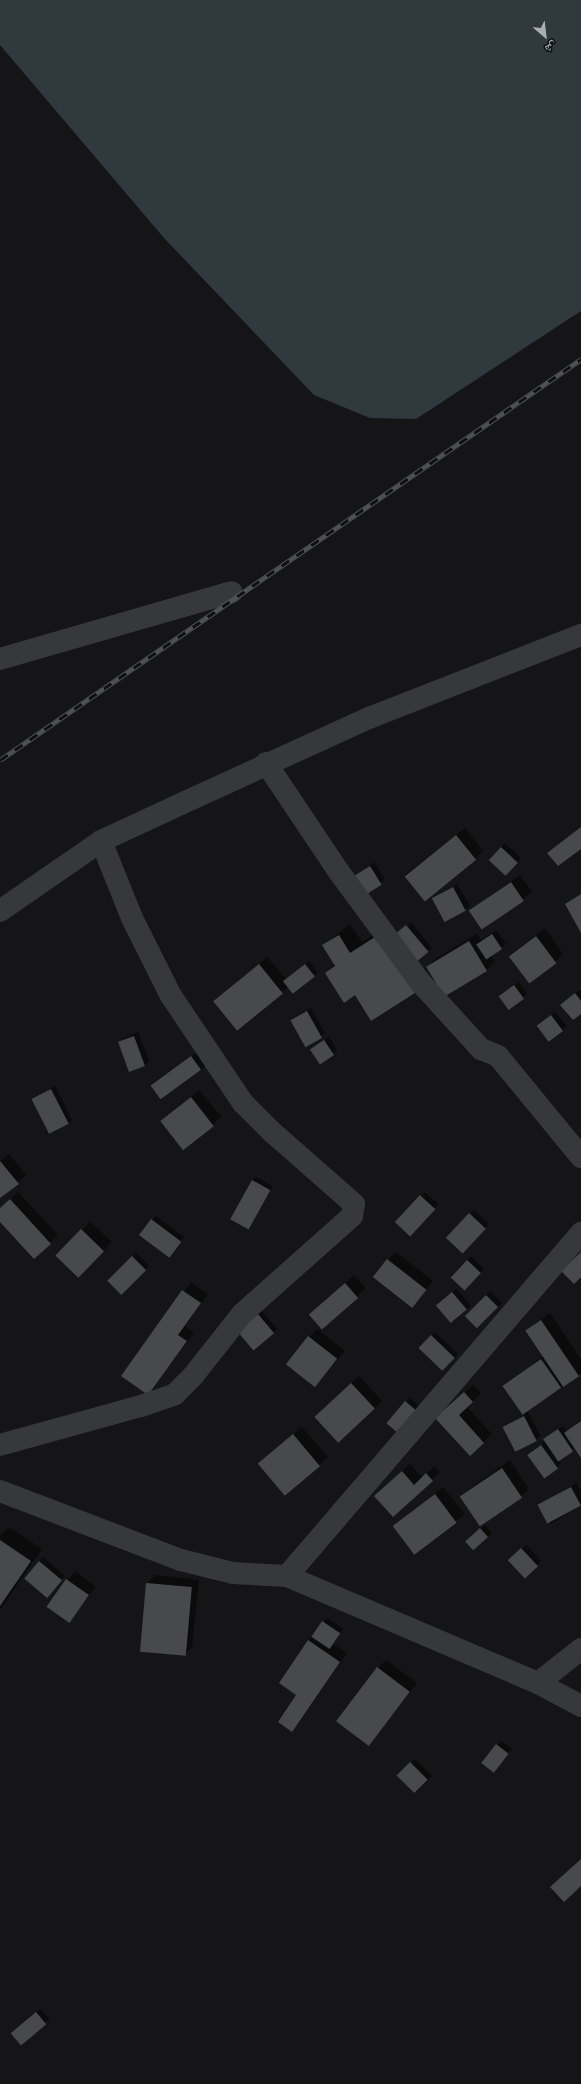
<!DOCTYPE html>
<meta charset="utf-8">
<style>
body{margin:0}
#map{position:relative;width:581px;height:2084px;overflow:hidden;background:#151517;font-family:Overpass,"Noto Naskh Arabic",sans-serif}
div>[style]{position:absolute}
.water>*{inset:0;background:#303a3e}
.shadow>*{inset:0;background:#0007;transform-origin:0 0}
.building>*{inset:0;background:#47494c;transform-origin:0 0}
.minor>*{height:22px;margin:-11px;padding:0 11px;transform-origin:11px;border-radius:11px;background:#37383b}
.rail>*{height:4.5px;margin-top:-2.25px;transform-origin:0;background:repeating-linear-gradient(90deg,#101012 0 9px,#505256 0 18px);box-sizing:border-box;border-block:1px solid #505256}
span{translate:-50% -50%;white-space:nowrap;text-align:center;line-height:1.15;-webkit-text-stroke:3px #101012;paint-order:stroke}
.north{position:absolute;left:525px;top:16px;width:40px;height:40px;-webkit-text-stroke:3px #101012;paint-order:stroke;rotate:152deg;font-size:11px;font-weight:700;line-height:16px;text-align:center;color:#a8afb5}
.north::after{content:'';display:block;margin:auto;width:14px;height:18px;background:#a8afb5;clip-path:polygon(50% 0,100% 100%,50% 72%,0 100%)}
</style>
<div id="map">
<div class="water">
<i style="clip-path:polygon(0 0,581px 0,581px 311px,416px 419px,370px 418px,314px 395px,164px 238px,0 45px)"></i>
</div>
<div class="shadow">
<i style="clip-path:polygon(465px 828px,483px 851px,475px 859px,405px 875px)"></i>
<i style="left:505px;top:843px;width:22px;height:23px;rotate:43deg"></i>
<i style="clip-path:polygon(374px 862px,385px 880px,366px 894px,355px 877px)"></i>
<i style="left:520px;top:875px;width:21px;height:61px;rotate:55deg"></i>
<i style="left:457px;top:884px;width:26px;height:27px;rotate:59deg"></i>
<i style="clip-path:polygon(581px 894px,581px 931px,566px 904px)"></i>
<i style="clip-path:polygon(411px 922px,432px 948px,428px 951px,356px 994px,326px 973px,335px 964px,323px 946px,350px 924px,362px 942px,389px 925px,396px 934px)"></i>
<i style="clip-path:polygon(545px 928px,563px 954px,555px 962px,509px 956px)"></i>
<i style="clip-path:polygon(496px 930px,506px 944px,491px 956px,495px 962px,486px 970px,427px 967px,435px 959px,477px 934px,481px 940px)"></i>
<i style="clip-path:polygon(267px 957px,286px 979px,309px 961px,318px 973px,289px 986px,239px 1029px,215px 1002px)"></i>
<i style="clip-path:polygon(519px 982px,527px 994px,523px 998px,500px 996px)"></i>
<i style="clip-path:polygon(579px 990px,581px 992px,581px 1012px,566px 1001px)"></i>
<i style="left:311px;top:1008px;width:29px;height:23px;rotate:61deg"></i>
<i style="clip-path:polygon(555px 1012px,567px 1026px,549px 1040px,542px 1022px)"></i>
<i style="clip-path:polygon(138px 1032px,149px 1061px,145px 1065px,119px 1041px)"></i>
<i style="clip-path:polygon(329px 1037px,337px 1050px,333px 1054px,311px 1049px)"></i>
<i style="clip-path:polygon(196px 1053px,205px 1066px,201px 1070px,151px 1084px)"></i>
<i style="clip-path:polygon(55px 1086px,72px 1120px,68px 1124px,32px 1100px)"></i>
<i style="left:199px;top:1090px;width:35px;height:49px;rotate:50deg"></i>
<i style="clip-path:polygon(9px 1154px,26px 1175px,0 1197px,0 1161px)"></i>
<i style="clip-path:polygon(256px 1177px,273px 1186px,248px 1228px,252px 1181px)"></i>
<i style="clip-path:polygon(18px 1192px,58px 1235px,34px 1258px,0 1220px,0 1209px)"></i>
<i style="left:425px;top:1192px;width:18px;height:41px;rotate:43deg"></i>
<i style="clip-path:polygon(474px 1210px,489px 1224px,467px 1249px,447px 1238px)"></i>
<i style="clip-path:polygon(156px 1216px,184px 1237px,172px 1252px,140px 1234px)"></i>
<i style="clip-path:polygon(90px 1222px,112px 1242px,87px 1268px,82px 1230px)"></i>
<i style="clip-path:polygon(396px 1252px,433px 1281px,412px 1306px,388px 1260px)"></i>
<i style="left:136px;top:1253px;width:18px;height:39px;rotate:43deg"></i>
<i style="left:471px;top:1256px;width:18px;height:29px;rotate:45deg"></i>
<i style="left:354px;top:1275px;width:18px;height:59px;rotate:49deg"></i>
<i style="clip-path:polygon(191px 1282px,208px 1294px,185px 1326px,194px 1333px,148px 1393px,123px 1376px)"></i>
<i style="left:456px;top:1289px;width:22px;height:25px;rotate:47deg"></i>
<i style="left:490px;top:1291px;width:17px;height:35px;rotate:45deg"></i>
<i style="clip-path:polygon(262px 1311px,277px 1329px,273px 1333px,242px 1327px)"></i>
<i style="clip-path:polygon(550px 1313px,581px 1359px,581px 1373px,527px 1411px,541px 1436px,517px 1451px,504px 1428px,524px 1415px,504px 1386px,543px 1356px,526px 1331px)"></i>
<i style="clip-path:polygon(317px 1329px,345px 1351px,315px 1386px,309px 1337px)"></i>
<i style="left:435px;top:1332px;width:32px;height:23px;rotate:44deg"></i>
<i style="clip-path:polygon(359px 1376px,382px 1401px,374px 1409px,323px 1409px)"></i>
<i style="clip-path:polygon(473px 1385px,481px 1393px,467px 1407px,492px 1434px,470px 1455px,445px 1410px)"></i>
<i style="clip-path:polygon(410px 1398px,420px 1407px,402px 1429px,387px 1423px)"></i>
<i style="clip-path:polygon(581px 1420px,581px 1456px,575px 1448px,559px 1460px,561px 1463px,557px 1467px,532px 1451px,545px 1441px,548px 1436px,563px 1426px,567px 1432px)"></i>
<i style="clip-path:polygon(302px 1427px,328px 1457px,287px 1494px,268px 1456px)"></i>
<i style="clip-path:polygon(510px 1460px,529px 1489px,521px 1497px,460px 1496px)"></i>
<i style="clip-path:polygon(410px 1464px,422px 1477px,435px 1466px,440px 1472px,393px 1515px,384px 1488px)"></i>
<i style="clip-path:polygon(576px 1483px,581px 1491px,581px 1504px,551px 1524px,540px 1508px)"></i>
<i style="left:443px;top:1487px;width:35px;height:62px;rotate:51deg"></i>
<i style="clip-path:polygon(485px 1525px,492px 1533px,473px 1549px,470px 1537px)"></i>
<i style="clip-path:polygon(9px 1527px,42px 1549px,0 1610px,0 1536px)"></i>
<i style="left:526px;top:1545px;width:22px;height:23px;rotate:47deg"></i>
<i style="clip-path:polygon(43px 1557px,65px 1576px,50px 1593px,24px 1578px)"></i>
<i style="left:75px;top:1571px;width:26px;height:44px;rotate:37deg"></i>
<i style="clip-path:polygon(155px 1575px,199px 1580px,192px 1647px,184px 1655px,147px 1583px)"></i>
<i style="clip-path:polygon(327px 1618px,343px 1629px,333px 1644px,347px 1653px,292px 1731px,308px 1641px)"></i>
<i style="clip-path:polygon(386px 1660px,417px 1683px,369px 1744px,378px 1668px)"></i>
<i style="clip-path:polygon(501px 1741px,512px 1749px,497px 1768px,482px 1763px)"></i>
<i style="left:415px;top:1759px;width:24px;height:24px;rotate:45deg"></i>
<i style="clip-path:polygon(40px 2009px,50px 2019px,22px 2044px,16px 2030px)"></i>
</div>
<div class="building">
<i style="clip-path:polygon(581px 827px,581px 849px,558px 866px,547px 853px)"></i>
<i style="left:456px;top:835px;width:32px;height:66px;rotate:51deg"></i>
<i style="left:501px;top:847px;width:23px;height:18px;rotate:43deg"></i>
<i style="left:370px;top:866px;width:22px;height:20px;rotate:58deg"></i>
<i style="left:511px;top:882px;width:23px;height:51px;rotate:56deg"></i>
<i style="left:453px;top:887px;width:27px;height:24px;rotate:62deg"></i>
<i style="clip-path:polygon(581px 894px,581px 933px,565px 904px)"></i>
<i style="left:406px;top:925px;width:35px;height:19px;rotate:50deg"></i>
<i style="left:492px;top:934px;width:18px;height:19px;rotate:56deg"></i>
<i style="clip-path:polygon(339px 935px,350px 953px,378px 935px,415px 993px,371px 1021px,355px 995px,344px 1003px,325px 973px,335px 966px,322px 945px)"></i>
<i style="left:536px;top:936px;width:34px;height:34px;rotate:53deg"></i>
<i style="left:469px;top:941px;width:35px;height:50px;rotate:59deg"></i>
<i style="left:259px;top:964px;width:38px;height:59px;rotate:51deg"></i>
<i style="left:305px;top:964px;width:16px;height:28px;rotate:52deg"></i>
<i style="left:514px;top:985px;width:17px;height:19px;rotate:54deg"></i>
<i style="clip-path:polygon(575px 993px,581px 1001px,581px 1014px,573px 1020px,560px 1005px)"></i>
<i style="left:307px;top:1011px;width:31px;height:19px;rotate:61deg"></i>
<i style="left:551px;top:1015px;width:20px;height:18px;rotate:53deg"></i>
<i style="left:134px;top:1036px;width:32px;height:17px;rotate:70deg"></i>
<i style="left:324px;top:1040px;width:18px;height:17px;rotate:56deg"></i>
<i style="left:191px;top:1056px;width:17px;height:50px;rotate:54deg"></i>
<i style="left:51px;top:1089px;width:39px;height:22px;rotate:63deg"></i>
<i style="left:191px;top:1097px;width:37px;height:39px;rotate:52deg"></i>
<i style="clip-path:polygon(0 1161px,19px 1184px,0 1198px)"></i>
<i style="left:252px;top:1180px;width:21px;height:45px;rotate:29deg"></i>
<i style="left:420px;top:1195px;width:21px;height:37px;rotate:43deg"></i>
<i style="clip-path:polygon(10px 1199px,51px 1244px,34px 1259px,0 1222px,0 1208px)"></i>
<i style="left:469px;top:1213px;width:23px;height:34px;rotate:43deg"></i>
<i style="left:151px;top:1219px;width:38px;height:20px;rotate:37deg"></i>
<i style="left:81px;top:1229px;width:32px;height:37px;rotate:44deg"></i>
<i style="clip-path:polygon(581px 1252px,581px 1277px,574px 1284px,561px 1271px)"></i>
<i style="left:132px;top:1256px;width:20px;height:35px;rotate:45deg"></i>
<i style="left:387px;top:1259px;width:50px;height:23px;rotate:38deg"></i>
<i style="left:467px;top:1260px;width:19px;height:24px;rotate:43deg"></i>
<i style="left:345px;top:1283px;width:20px;height:48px;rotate:49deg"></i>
<i style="clip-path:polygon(182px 1290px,201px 1303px,178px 1335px,187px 1341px,148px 1395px,121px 1376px)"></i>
<i style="left:452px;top:1292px;width:23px;height:21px;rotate:50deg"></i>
<i style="left:486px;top:1295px;width:17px;height:30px;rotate:45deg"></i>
<i style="left:258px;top:1314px;width:25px;height:27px;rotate:50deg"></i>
<i style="left:541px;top:1320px;width:68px;height:19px;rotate:56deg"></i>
<i style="left:431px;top:1335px;width:33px;height:18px;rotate:44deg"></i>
<i style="left:308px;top:1336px;width:37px;height:36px;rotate:38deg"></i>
<i style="left:541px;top:1359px;width:35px;height:47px;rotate:55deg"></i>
<i style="left:351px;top:1383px;width:35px;height:50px;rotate:47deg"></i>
<i style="clip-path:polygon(464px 1392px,473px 1402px,459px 1415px,484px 1443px,470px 1456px,435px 1418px)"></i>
<i style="left:405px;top:1401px;width:16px;height:29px;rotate:40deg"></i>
<i style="left:524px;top:1416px;width:28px;height:24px;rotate:63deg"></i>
<i style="clip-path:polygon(581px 1421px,581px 1458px,564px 1433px)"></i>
<i style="left:558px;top:1429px;width:27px;height:18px;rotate:56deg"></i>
<i style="left:293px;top:1434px;width:42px;height:46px;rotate:50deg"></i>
<i style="left:541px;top:1445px;width:29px;height:17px;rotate:54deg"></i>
<i style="left:502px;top:1468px;width:36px;height:51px;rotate:56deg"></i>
<i style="clip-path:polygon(402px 1471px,414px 1485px,426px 1473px,433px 1481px,393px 1517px,374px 1496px)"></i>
<i style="left:571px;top:1487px;width:21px;height:38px;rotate:62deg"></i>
<i style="left:435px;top:1494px;width:36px;height:53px;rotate:53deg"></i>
<i style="left:480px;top:1528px;width:12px;height:20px;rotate:48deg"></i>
<i style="clip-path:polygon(0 1540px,31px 1561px,0 1606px)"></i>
<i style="left:521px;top:1548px;width:25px;height:18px;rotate:47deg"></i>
<i style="left:39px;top:1561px;width:30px;height:23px;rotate:40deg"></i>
<i style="left:66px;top:1579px;width:28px;height:34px;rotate:35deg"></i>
<i style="left:146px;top:1583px;width:46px;height:69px;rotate:5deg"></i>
<i style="left:322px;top:1621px;width:22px;height:19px;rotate:34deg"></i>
<i style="clip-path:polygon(308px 1640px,340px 1662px,292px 1732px,278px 1722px,296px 1695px,279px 1683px)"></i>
<i style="left:377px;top:1667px;width:41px;height:68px;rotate:37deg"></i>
<i style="left:496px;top:1744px;width:16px;height:24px;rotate:38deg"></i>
<i style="left:410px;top:1762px;width:25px;height:19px;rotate:45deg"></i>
<i style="clip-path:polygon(581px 1859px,581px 1886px,564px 1902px,550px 1887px)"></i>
<i style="left:36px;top:2012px;width:16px;height:33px;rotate:50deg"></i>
</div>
<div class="minor">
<i style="left:0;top:659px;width:241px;rotate:-16.1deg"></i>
<i style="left:266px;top:763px;width:131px;rotate:56.2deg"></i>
<i style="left:339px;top:872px;width:137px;rotate:53.6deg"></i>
<i style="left:420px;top:982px;width:91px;rotate:47.7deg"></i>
<i style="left:481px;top:1049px;width:18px;rotate:22deg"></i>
<i style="left:498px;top:1056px;width:131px;rotate:50.6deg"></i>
<i style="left:0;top:911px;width:123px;rotate:-34.7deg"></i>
<i style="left:101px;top:841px;width:78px;rotate:-24.9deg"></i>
<i style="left:172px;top:808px;width:217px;rotate:-24.6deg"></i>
<i style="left:369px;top:718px;width:228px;rotate:-21.4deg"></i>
<i style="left:0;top:1445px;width:146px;rotate:-15.5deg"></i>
<i style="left:141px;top:1406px;width:36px;rotate:-19deg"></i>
<i style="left:175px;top:1394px;width:25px;rotate:-45deg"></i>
<i style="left:193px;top:1376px;width:79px;rotate:-51.7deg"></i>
<i style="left:242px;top:1314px;width:147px;rotate:-41.7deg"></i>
<i style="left:352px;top:1216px;width:12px;rotate:-81deg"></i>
<i style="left:354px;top:1204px;width:109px;rotate:-138.7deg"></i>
<i style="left:272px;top:1132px;width:41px;rotate:-135deg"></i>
<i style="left:243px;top:1103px;width:129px;rotate:-123.9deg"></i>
<i style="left:171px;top:996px;width:87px;rotate:-116.6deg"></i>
<i style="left:132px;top:918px;width:83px;rotate:-111.9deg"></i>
<i style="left:0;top:1491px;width:194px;rotate:20.9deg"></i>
<i style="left:181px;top:1560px;width:54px;rotate:14deg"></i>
<i style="left:233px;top:1573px;width:54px;rotate:3.2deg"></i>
<i style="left:287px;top:1576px;width:273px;rotate:23.1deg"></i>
<i style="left:538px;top:1683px;width:49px;rotate:28.1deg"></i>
<i style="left:287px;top:1576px;width:452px;rotate:-49.4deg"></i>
<i style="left:538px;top:1683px;width:55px;rotate:-38.3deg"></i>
</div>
<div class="rail">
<i style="left:0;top:760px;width:706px;rotate:-34.61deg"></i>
</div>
<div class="north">ش</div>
</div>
